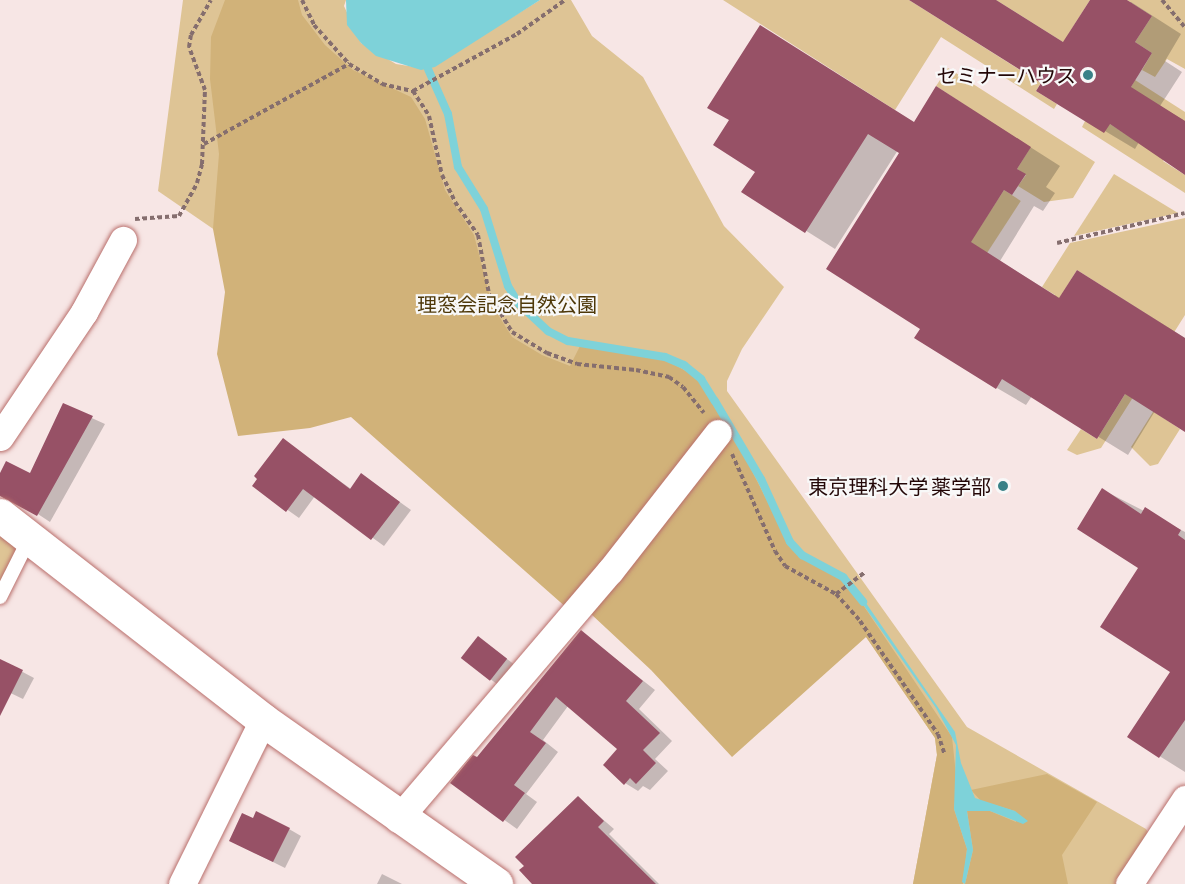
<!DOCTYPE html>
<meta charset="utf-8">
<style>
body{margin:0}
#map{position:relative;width:1185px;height:884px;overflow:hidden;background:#f7e6e5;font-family:"Asap Condensed","Noto Sans JP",sans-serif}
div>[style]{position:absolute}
.green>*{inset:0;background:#dec495;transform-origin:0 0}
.forest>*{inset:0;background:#d1b279}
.water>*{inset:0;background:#7ed2d9}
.shadow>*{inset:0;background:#0003;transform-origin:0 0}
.stream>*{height:8px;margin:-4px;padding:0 4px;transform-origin:4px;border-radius:4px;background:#7ed2d9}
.building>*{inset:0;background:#975166;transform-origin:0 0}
.path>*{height:4px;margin-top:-2px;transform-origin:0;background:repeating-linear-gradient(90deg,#856e6e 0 4.5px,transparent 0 7.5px)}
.roads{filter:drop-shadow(0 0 2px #b96f6c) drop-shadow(0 0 2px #b96f6c)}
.service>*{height:14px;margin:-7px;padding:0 7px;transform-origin:7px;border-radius:7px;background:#fff}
.minor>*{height:27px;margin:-13.5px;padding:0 13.5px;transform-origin:13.5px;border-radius:13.5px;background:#fff}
.tertiary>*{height:33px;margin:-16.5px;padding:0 16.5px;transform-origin:16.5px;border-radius:16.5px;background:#fff}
.dots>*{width:16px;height:16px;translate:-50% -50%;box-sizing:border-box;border:3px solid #f8f8f8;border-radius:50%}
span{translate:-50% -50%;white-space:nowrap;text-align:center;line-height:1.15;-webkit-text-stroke:4.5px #f8f8f8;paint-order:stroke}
.poi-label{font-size:20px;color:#230707}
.right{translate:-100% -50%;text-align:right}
.park-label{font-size:20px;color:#4e3809}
</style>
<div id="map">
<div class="green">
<i style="clip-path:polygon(183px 0,346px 0,344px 6px,361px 43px,396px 64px,428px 69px,540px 0,571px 0,592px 36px,643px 77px,724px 226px,784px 287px,742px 349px,727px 381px,727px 391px,967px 727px,1146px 829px,1149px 834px,1117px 884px,913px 884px,937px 755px,935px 738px,860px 628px,318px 301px,158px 191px)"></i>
<i style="clip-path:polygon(723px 0,909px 0,1031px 77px,1043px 79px,1036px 91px,1057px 104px,1054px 109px,941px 37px,895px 110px)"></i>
<i style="clip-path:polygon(996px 0,1090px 0,1069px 33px,1066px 44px)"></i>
<i style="clip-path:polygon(1127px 0,1185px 0,1185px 69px,1167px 59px,1155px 77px,1142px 70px,1152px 53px,1135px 42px,1152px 16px)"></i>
<i style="clip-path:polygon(948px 68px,1095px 162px,1073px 198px,1044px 202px,1018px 186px,1026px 175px,1017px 169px,1030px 148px,936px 86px)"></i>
<i style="clip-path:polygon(1135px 80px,1185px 112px,1185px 124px,1163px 161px,1185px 175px,1185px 193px,1082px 127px,1085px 121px,1110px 124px,1150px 150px,1131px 87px)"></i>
<i style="clip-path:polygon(1114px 174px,1178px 213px,1074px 236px)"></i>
<i style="left:1004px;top:190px;width:20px;height:62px;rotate:33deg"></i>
<i style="clip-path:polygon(1185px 218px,1185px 315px,1101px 448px,1077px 455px,1067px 450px,1081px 429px,1097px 439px,1167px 327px,1077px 270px,1052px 310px,1048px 307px,1055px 295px,1042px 287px,1070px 243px)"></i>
<i style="clip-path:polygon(1185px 361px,1156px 413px,1180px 429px,1158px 464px,1150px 466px,1131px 447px)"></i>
<i style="clip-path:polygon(0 532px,19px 546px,0 584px)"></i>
</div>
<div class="forest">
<i style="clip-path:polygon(225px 0,298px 0,302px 15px,325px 45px,353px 70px,411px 97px,425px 119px,445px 190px,474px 235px,492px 305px,512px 337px,542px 355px,570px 366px,580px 346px,660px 357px,695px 376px,728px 424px,789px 544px,800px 555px,836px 573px,857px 596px,952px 737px,957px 784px,954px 809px,967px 849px,963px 884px,913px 884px,937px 755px,935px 738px,866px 637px,732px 757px,651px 670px,576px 600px,568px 609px,351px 417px,310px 428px,238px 436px,217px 354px,225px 292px,213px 229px,219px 154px,210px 79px,211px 37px)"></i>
<i style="clip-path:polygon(1047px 774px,1097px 802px,1062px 855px,1068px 884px,965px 884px,973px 850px,967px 811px,990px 811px,1016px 822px,1015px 811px,981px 801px,971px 790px)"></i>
</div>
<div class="water">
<i style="clip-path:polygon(346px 0,540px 0,435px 67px,421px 70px,376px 56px,361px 43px,347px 25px)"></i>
<i style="clip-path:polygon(859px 593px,955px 732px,961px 763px,975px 798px,1015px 811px,1028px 821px,1023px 824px,990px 811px,967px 811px,973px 850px,965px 884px,962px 882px,967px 849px,954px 809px,956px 745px,936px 708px,857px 596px)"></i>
</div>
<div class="shadow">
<i style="clip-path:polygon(912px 0,996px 0,1064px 43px,1091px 0,1131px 2px,1181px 34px,1165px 61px,1182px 72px,1160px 106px,1185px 121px,1185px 172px,1139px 142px,1135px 149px,1105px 131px,1043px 82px)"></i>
<i style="clip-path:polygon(761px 27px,915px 123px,966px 106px,1060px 166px,1046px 187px,1055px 193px,1043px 211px,1034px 206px,1000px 261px,1061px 299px,1107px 289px,1185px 338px,1185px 430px,1155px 411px,1128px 455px,1032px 396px,1026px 405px,997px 388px,922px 328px,901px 153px,898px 150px,835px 249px,743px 191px,757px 172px,731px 120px)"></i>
<i style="clip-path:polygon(63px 405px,105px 424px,50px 522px,0 489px,0 476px,30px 475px)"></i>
<i style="clip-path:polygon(283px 440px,351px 489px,362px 475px,411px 510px,384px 546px,315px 496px,299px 518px,254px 486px)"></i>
<i style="clip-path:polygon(1103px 490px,1185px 532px,1185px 772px,1129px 737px,1172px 672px,1140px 567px)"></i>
<i style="clip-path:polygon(581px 632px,655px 690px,639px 709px,672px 741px,655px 759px,668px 771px,650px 790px,643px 786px,638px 791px,625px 783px,620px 749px,568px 706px,543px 740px,558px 752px,526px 794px,537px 802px,517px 829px,453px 783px,477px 759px)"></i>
<i style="left:479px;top:638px;width:49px;height:26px;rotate:37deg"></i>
<i style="clip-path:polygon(0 660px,34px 678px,23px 699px,0 688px)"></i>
<i style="clip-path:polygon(578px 798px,614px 829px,609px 834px,659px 884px,534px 884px)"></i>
<i style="clip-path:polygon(289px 829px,301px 836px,285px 868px,231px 841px)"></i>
<i style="clip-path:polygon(382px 874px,402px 884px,377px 884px)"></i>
</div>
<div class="stream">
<i style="left:428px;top:69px;width:49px;rotate:66deg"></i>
<i style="left:448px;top:114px;width:54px;rotate:79.3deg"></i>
<i style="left:458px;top:167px;width:49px;rotate:58.2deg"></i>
<i style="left:484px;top:209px;width:81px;rotate:72.7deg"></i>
<i style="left:508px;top:286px;width:21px;rotate:59deg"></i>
<i style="left:519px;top:304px;width:40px;rotate:43deg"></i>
<i style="left:548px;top:331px;width:22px;rotate:27deg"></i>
<i style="left:568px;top:341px;width:98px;rotate:9.4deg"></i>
<i style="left:665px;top:357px;width:21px;rotate:23deg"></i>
<i style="left:684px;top:365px;width:22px;rotate:39deg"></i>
<i style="left:701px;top:379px;width:26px;rotate:58deg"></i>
<i style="left:715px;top:401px;width:91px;rotate:59.5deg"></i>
<i style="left:761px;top:479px;width:69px;rotate:65.3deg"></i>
<i style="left:790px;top:542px;width:18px;rotate:47deg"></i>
<i style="left:802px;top:555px;width:47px;rotate:28.2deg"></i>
<i style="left:843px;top:577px;width:32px;rotate:51deg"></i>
</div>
<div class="building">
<i style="clip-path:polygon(909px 0,996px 0,1063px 42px,1090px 0,1127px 0,1152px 16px,1135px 42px,1152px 53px,1131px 87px,1185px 121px,1185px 175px,1110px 124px,1104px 133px,1036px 91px,1041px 83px)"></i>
<i style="clip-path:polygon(760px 25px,914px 122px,936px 86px,1031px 147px,1017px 169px,1026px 174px,1012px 195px,1004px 190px,971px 242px,1059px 298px,1077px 270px,1185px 338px,1185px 432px,1125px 394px,1097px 439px,1002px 379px,996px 389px,914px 338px,920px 329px,826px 269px,899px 153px,868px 134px,805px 233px,741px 192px,755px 172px,713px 145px,729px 120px,707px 108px)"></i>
<i style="clip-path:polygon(63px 403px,93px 416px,37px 516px,0 496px,0 473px,6px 461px,30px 473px)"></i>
<i style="clip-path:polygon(283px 438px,350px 489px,361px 473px,400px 502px,371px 540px,303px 489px,286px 512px,252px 486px,257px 479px,254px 476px)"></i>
<i style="clip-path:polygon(1102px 488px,1141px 514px,1145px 507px,1181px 530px,1178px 535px,1185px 540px,1185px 720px,1159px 758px,1127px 737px,1170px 672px,1100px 627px,1138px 568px,1077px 529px)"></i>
<i style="clip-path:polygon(581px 630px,643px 681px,626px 701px,660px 733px,643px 750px,656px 763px,636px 784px,630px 778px,624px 785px,603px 765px,617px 749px,556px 697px,530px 732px,546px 743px,514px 785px,525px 793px,503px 822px,450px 783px,473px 755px,477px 757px)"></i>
<i style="left:478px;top:636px;width:37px;height:28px;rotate:38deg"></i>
<i style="clip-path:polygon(0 659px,23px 670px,0 716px)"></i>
<i style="clip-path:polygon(578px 796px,604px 821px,598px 827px,656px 884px,532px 884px,519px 870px,524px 866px,515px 857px)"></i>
<i style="clip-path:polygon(256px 811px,290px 828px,273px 862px,229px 841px,242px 813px,253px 818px)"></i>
</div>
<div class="path">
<i style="left:302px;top:0;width:28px;rotate:64deg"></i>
<i style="left:314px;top:25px;width:52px;rotate:48.1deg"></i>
<i style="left:349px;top:64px;width:39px;rotate:31deg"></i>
<i style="left:382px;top:84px;width:32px;rotate:13deg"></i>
<i style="left:413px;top:91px;width:30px;rotate:57deg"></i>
<i style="left:429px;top:116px;width:60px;rotate:77.6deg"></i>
<i style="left:442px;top:175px;width:30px;rotate:64deg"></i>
<i style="left:455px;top:202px;width:40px;rotate:55.1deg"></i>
<i style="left:478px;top:235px;width:60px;rotate:79.4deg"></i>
<i style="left:489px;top:294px;width:44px;rotate:58.8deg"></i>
<i style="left:512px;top:332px;width:41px;rotate:31deg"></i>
<i style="left:547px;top:353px;width:32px;rotate:20deg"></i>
<i style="left:577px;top:364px;width:59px;rotate:5.8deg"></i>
<i style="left:636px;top:370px;width:34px;rotate:12deg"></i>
<i style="left:669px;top:377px;width:17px;rotate:36deg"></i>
<i style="left:683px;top:387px;width:33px;rotate:51deg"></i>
<i style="left:1162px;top:0;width:35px;rotate:50deg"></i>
<i style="left:413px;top:91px;width:119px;rotate:-28.7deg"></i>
<i style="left:517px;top:34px;width:59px;rotate:-35.3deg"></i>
<i style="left:204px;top:144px;width:166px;rotate:-28.9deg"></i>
<i style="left:135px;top:219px;width:44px;rotate:-3.9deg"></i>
<i style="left:179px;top:216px;width:38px;rotate:-61deg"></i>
<i style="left:197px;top:183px;width:20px;rotate:-75deg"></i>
<i style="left:202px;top:164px;width:74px;rotate:-87.7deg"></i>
<i style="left:205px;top:90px;width:46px;rotate:-110.4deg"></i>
<i style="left:189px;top:47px;width:12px;rotate:-81deg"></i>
<i style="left:191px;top:35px;width:40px;rotate:-60.3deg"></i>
<i style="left:1057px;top:243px;width:131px;rotate:-13.2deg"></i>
<i style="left:732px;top:454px;width:106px;rotate:66.1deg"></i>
<i style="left:775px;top:551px;width:18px;rotate:56deg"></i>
<i style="left:785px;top:566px;width:58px;rotate:28.8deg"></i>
<i style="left:836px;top:594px;width:36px;rotate:48deg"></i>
<i style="left:860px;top:621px;width:137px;rotate:55.4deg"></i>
<i style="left:938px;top:734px;width:22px;rotate:72deg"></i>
<i style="left:836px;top:594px;width:36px;rotate:-37deg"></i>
</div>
<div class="roads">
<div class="service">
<i style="left:0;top:597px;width:67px;rotate:-63.4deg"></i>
</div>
<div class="minor">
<i style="left:0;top:437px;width:151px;rotate:-56.1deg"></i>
<i style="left:84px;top:312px;width:82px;rotate:-61.6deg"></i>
<i style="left:398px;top:819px;width:326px;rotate:-49.5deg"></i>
<i style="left:610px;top:571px;width:175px;rotate:-52deg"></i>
<i style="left:182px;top:884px;width:183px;rotate:-63.7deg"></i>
<i style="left:1129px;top:884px;width:102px;rotate:-56.6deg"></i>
</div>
<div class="tertiary">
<i style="left:0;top:515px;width:333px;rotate:37.9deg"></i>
<i style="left:263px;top:720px;width:285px;rotate:35.1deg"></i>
</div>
</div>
<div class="dots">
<i style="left:1088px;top:75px;background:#398187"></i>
<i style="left:1003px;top:486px;background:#398187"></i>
</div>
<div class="poi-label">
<span class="right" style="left:1076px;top:75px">セミナーハウス</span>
<span class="right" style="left:991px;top:486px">東京理科大学 薬学部</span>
</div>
<div class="park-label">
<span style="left:507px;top:304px">理窓会記念自然公園</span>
</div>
</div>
